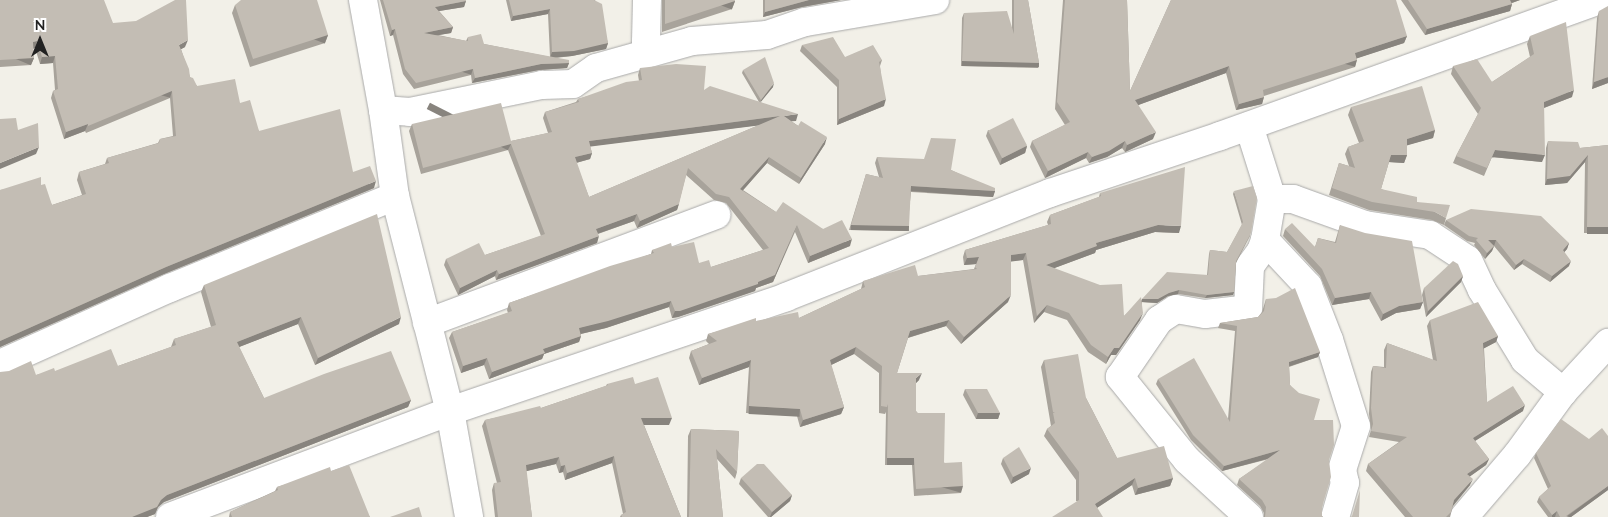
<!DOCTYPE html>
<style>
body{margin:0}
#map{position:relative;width:1608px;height:517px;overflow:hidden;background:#f2f0e8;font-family:Mulish,sans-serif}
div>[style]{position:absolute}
.roads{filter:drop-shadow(0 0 1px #a9a9a9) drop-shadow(0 0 1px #a9a9a9)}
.minor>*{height:28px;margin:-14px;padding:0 14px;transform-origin:14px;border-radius:14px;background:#fff}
.wall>*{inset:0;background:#a8a39b}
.shaded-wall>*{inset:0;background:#88847e;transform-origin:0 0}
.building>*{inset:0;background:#c3bdb4;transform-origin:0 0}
span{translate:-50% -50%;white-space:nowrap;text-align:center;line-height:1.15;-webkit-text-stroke:5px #fff;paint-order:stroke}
.north{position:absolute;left:15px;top:15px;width:50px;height:50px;-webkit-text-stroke:4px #fff;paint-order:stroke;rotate:0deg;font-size:14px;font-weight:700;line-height:20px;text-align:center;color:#222}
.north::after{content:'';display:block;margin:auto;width:18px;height:22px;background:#222;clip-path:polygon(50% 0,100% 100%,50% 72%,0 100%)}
</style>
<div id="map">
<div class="roads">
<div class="minor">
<i style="left:363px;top:0;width:112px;rotate:79.7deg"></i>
<i style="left:383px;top:110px;width:87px;rotate:82.1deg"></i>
<i style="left:395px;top:196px;width:222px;rotate:75.7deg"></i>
<i style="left:450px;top:411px;width:108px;rotate:79.8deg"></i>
<i style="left:647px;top:0;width:42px;rotate:91.4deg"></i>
<i style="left:646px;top:42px;width:10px;rotate:73deg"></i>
<i style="left:383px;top:110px;width:27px;rotate:4deg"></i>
<i style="left:410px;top:112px;width:135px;rotate:-11.6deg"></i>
<i style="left:542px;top:85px;width:31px;rotate:-2deg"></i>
<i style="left:573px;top:84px;width:28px;rotate:-35deg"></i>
<i style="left:596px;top:68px;width:100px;rotate:-15.7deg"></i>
<i style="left:692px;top:41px;width:75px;rotate:-4.6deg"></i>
<i style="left:767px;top:35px;width:40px;rotate:-18.9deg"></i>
<i style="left:805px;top:22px;width:132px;rotate:-9.6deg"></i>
<i style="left:1249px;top:126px;width:77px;rotate:72.5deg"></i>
<i style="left:1272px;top:199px;width:42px;rotate:99.7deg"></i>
<i style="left:1265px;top:240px;width:63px;rotate:46.9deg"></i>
<i style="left:1308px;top:286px;width:58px;rotate:68.7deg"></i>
<i style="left:1329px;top:340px;width:90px;rotate:72.6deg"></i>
<i style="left:1356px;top:426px;width:46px;rotate:107.7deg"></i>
<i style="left:1342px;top:470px;width:13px;rotate:77deg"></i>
<i style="left:1345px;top:483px;width:35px;rotate:106deg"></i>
<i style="left:1272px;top:199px;width:21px"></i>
<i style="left:1293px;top:199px;width:77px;rotate:19.9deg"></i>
<i style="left:1365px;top:225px;width:66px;rotate:8.7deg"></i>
<i style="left:1430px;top:235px;width:45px;rotate:33.3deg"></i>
<i style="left:1468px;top:260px;width:33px;rotate:65deg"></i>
<i style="left:1482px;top:290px;width:82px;rotate:58.4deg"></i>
<i style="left:1525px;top:360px;width:50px;rotate:40.1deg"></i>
<i style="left:427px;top:323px;width:309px;rotate:-20.5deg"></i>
<i style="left:0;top:364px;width:186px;rotate:-24.1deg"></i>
<i style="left:170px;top:288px;width:243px;rotate:-22.2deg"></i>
<i style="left:170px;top:517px;width:299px;rotate:-20.7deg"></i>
<i style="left:450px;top:411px;width:355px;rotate:-18.7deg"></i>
<i style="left:786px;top:297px;width:284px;rotate:-21.5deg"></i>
<i style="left:1050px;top:193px;width:179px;rotate:-18.5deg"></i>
<i style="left:1220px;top:136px;width:404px;rotate:-19.7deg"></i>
<i style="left:1249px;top:517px;width:84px;rotate:-137.4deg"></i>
<i style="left:1187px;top:460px;width:107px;rotate:-128.9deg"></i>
<i style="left:1120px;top:377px;width:69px;rotate:-55.6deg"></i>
<i style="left:1159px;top:320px;width:20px;rotate:-33deg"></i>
<i style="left:1176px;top:309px;width:29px;rotate:10deg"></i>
<i style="left:1205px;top:314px;width:43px;rotate:-6.6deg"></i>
<i style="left:1248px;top:309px;width:43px;rotate:-87.3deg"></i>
<i style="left:1250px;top:266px;width:19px;rotate:-54deg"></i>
<i style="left:1261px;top:251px;width:12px;rotate:-70deg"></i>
<i style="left:1464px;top:517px;width:82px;rotate:-49.5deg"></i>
<i style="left:1517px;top:455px;width:78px;rotate:-53.9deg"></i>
<i style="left:1563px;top:392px;width:67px;rotate:-47.4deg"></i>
</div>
</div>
<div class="wall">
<i style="clip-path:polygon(0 0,113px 23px,185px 47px,181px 49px,190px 77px,197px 86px,240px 103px,259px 131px,353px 172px,374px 188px,164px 274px,0 347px,0 190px,41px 185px,52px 205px,82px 195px,77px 180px,79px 172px,105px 164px,107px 158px,158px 143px,160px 139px,173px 136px,170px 98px,86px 133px,85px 131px,64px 139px,51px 98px,53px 91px,55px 90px,53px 63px,40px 64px,35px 48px,33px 49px,34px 58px,31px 65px,0 67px)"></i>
<i style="clip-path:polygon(380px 0,466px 0,464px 7px,439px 11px,453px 27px,451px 33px,438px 35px,466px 41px,468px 37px,484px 44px,550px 57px,548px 14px,511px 21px,506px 0,595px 0,608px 43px,606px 49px,572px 56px,555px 58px,569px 63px,567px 68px,539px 70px,472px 83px,471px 75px,414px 89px,403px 74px,393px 35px,390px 36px)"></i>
<i style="clip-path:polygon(662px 0,734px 0,735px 1px,732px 9px,662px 32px)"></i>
<i style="clip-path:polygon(763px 0,841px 0,802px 7px,763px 17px)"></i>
<i style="clip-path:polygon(1012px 0,1028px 0,1039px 63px,1038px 68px,961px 66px,962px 18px,964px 13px,1012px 28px)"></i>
<i style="clip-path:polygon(1063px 0,1127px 0,1130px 91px,1171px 0,1407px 36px,1404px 43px,1357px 58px,1355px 67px,1264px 96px,1262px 104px,1236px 110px,1226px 73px,1138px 105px,1153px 139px,1125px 152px,1122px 148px,1107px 157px,1089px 163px,1086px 158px,1045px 178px,1030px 147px,1032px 141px,1065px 125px,1055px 109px)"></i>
<i style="clip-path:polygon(1401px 0,1520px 0,1512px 3px,1512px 4px,1510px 11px,1425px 35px)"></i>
<i style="clip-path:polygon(235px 5px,328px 35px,325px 43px,250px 67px,232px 13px)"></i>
<i style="clip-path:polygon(1599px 11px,1608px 83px,1592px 89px,1597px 18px)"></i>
<i style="clip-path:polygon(1530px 36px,1572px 97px,1544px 108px,1542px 162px,1492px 157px,1484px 176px,1453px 163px,1456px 156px,1478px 114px,1451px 74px,1453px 66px,1492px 82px,1530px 57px,1527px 44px)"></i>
<i style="clip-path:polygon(802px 45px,845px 57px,882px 60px,880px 66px,884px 106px,837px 125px,837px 87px,800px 51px)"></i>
<i style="clip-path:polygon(evenodd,640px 68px,704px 90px,759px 102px,742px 73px,743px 70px,773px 87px,760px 102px,796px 121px,791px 121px,825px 144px,799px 184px,767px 163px,743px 190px,776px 212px,823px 229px,850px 246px,808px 263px,795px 232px,773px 282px,756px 288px,755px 291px,678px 317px,672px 318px,669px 307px,606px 328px,581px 334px,581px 336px,579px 342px,544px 354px,542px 359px,489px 379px,484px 365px,461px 373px,449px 338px,452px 332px,508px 313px,507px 310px,509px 303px,651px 254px,652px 250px,672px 247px,699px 263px,711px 267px,763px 250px,726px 203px,714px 200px,686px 175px,677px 210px,637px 228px,634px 221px,598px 234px,597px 243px,496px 280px,495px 276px,458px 295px,444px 265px,446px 259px,485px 255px,541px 236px,508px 150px,421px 174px,409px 131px,412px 124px,511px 141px,548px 133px,543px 118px,545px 112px,576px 102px,578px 99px,639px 81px,638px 75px,640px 68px,759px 125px,589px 197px,576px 163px,590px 159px,592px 153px,590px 146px,759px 125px)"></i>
<i style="clip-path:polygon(1351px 107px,1435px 130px,1433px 138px,1407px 145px,1407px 155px,1404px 163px,1389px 162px,1381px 189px,1417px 202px,1446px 218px,1444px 225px,1432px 220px,1369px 210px,1329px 195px,1339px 163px,1349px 166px,1345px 154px,1348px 147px,1359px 143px,1348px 115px)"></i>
<i style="clip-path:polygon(988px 130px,1027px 146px,1025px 153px,1000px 165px,986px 136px)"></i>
<i style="clip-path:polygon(1548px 141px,1580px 148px,1608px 145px,1608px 233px,1584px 233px,1585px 162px,1567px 183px,1545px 185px,1546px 148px)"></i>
<i style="clip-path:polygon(877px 157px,951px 170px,995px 191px,993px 197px,911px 192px,907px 231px,849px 230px,866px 174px,879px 177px,875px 163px)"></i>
<i style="clip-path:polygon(1234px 191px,1250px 236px,1236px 263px,1234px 292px,1233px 295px,1205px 298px,1178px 294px,1168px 296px,1157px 303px,1142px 302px,1140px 320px,1116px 355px,1111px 355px,1106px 364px,1088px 352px,1067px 320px,1044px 312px,1034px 323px,1023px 260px,1011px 261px,1008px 302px,961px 344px,946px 326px,908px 338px,897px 373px,919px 380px,916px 383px,916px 411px,961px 493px,914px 496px,912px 465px,885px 465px,886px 412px,885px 414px,879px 413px,879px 373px,854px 354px,831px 365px,844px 407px,841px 414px,800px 427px,797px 416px,746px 413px,749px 367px,699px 385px,689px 358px,691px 351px,709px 344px,706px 341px,708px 334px,756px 321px,799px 318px,861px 289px,863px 281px,918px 276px,974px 269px,976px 264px,964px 265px,963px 257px,965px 250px,1048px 225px,1047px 222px,1050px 215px,1099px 197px,1100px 193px,1179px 233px,1155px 232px,1096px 250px,1095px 253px,1054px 268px,1124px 316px,1142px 300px,1207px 275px,1209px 254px,1210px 250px,1227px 252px,1242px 225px,1233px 194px)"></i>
<i style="clip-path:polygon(1446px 220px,1569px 243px,1567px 249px,1564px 252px,1569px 266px,1550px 282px,1522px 264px,1514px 270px,1494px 246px,1492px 251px,1485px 259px,1474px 245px,1475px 243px,1467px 241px,1444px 225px)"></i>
<i style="clip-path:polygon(1340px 225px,1423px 302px,1420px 309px,1396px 313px,1381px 321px,1369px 299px,1332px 305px,1320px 276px,1283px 236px,1285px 229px,1315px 247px,1318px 238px,1335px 242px)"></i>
<i style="clip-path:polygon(1463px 276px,1461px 282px,1426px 317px,1422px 295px,1424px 288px)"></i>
<i style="clip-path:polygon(204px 285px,399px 324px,315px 365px,298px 324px,239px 347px,264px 398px,411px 400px,408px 407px,164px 502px,158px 507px,155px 514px,147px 517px,0 517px,36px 375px,55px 371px,118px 366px,171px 347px,174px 339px,211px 327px,201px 292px)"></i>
<i style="clip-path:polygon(1266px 299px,1320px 352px,1318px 357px,1289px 367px,1290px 385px,1314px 420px,1329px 460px,1322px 507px,1322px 516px,1323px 517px,1264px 517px,1264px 513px,1260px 506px,1237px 485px,1239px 479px,1269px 459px,1222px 471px,1191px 440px,1156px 384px,1158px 379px,1228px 419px,1235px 331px,1218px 328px,1220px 323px,1258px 317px,1262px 312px)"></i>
<i style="clip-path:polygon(1430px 320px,1498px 336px,1496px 342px,1484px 348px,1487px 402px,1523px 411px,1475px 441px,1489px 459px,1486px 465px,1470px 476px,1470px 485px,1453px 506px,1450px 517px,1405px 517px,1366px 471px,1368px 464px,1399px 442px,1369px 437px,1371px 430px,1369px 414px,1371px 372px,1373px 366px,1384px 367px,1384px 350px,1387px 343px,1433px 360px,1427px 326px)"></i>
<i style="clip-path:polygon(1044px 360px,1086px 398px,1117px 458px,1173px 478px,1170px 486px,1135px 495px,1132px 485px,1097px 508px,1076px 501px,1076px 480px,1044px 436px,1047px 429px,1051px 426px,1041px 367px)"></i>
<i style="clip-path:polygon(607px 384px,635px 384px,669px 425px,644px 425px,681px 517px,620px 517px,621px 515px,623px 514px,612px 463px,565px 480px,563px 472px,559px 473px,556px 464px,526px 471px,532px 517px,495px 517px,492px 490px,494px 483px,497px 483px,482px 426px,485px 420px,541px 408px,606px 386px)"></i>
<i style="clip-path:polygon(965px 389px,1000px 413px,998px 419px,976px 419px,963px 395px)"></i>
<i style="clip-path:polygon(691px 429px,739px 431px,737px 472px,735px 479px,717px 459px,723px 517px,687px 517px,688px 436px)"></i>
<i style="clip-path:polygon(1608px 436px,1608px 490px,1571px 517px,1548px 517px,1537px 502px,1539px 497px,1548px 489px,1534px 458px,1536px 453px,1589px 439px)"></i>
<i style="clip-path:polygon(1003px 458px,1029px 474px,1011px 484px,1001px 464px)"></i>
<i style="clip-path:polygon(331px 471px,370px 517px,229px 517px,230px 512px,275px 491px,277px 487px)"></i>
<i style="clip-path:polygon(741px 478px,792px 495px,790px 501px,771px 517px,768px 517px,739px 484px)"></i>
</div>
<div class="shaded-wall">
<i style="clip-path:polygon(809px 0,841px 0,802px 7px,763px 17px,765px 12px)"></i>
<i style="clip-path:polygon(1508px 0,1520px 0,1506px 5px)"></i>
<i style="clip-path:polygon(466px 1px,464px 7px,433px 12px,435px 7px)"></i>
<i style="left:735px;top:1px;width:9px;height:74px;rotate:111deg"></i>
<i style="clip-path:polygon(1512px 4px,1510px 11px,1425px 35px,1427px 29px)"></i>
<i style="clip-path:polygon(550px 9px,548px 14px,511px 21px,513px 16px)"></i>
<i style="clip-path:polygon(453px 27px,451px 33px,422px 38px,424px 33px)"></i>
<i style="clip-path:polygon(395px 29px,393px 35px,390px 36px,392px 30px)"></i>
<i style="left:328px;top:35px;width:9px;height:79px;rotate:111deg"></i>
<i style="clip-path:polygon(1407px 36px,1404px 43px,1352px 60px,1355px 53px)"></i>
<i style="clip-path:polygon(188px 40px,185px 47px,176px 52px,179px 45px)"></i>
<i style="clip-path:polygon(37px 41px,35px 48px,30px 49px,33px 42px)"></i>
<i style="clip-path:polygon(608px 43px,606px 49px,572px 56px,550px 58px,552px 52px)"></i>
<i style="clip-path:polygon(55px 56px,53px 63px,40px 64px,42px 57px)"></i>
<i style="left:34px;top:58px;width:8px;height:34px;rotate:113deg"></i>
<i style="left:1357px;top:60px;width:7px;height:99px;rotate:106deg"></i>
<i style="left:962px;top:61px;width:77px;height:5px;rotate:1deg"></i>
<i style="clip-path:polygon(569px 63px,567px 68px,539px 70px,472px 83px,475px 78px,541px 64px)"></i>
<i style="clip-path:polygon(1229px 66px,1226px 73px,1133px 107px,1135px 100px)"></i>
<i style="left:473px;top:69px;width:6px;height:59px;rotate:108deg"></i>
<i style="clip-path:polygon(1608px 77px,1608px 83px,1592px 89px,1594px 82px)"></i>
<i style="clip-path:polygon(774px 83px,773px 87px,760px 103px,761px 100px)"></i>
<i style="clip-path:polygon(1574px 90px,1572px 97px,1541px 109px,1544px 102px)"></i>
<i style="left:172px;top:91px;width:7px;height:91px;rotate:106deg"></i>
<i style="clip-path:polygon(1264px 97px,1262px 104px,1236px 110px,1239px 104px)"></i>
<i style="clip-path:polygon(886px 99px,884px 106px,837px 125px,839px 119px)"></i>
<i style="clip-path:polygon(798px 114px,796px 121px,782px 122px,784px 116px)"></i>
<i style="clip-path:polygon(780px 116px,778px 123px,587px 147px,589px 141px)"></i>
<i style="clip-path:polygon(88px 124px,85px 131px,64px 139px,66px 132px)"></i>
<i style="clip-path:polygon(1435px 130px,1433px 138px,1405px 146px,1407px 139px)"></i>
<i style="clip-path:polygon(1156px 132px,1153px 139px,1125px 152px,1127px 145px)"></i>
<i style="clip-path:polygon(827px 137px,825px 144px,799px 184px,801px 178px)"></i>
<i style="clip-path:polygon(1125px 141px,1122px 148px,1107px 157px,1089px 163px,1092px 157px)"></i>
<i style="left:511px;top:144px;width:7px;height:91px;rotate:117deg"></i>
<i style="clip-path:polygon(1027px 146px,1025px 153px,1000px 165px,1002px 158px)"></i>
<i style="clip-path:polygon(39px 147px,36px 154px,0 169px,0 163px)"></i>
<i style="clip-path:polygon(1495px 150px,1545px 155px,1542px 162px,1492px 157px,1484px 176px)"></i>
<i style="clip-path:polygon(1088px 152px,1086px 158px,1045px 178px,1048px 171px)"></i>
<i style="clip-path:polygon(592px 153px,590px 159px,572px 164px,575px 157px)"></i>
<i style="clip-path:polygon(1391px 155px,1407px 155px,1404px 163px,1388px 162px)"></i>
<i style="clip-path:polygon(1588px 155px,1585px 162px,1567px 183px,1545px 185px,1547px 179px)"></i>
<i style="clip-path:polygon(769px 157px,767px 163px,738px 196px,740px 189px)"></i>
<i style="clip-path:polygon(376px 181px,374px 188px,164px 274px,0 347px,0 341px,166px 267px)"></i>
<i style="clip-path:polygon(911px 186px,995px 191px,993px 197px,909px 191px)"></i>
<i style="clip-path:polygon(679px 204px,677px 210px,637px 228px,640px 221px)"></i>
<i style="clip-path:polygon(637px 214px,634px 221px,594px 235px,596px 229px)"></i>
<i style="clip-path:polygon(797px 225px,773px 282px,756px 288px,755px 291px,678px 317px,672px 318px,675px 311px,758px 282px)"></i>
<i style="left:851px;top:225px;width:58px;height:5px;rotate:1deg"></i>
<i style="clip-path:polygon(1158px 225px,1181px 226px,1179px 233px,1155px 232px,1096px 250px,1095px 253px,1044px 272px,1046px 265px,1096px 243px)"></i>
<i style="left:1587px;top:227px;width:21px;height:7px"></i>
<i style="clip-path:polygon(599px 236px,597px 243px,496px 280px,499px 274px)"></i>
<i style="clip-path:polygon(852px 239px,850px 246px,808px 263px,810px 256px)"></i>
<i style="clip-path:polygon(1488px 240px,1496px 240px,1494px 246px)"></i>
<i style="clip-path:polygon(1569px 243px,1567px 249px,1561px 256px,1563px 250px)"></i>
<i style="clip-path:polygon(1494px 246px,1492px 251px,1485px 259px,1487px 253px)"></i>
<i style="clip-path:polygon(1026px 253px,1023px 260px,1008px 262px,1011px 255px)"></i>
<i style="clip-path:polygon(979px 257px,977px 264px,964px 265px,967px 258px)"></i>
<i style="clip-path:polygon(1524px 259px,1522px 264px,1514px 270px,1516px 265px)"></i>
<i style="clip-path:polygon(1571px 261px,1569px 266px,1550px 282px,1552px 276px)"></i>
<i style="clip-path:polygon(497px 270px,495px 276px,458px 295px,460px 288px)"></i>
<i style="clip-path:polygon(1463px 276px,1461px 282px,1426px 317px,1428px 311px)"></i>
<i style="clip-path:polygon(1179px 290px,1178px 294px,1168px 296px,1157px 303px,1141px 302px,1142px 299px)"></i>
<i style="clip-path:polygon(1234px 292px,1233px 295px,1205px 298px,1207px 295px)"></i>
<i style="clip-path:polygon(1371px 292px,1369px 299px,1332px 305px,1335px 298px)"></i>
<i style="clip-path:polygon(1011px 295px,1008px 302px,961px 344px,964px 337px)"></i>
<i style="clip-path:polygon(671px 301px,669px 307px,606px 328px,576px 335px,579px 328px)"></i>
<i style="clip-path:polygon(1423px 302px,1420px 309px,1396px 313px,1381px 321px,1383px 314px,1399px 306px)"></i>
<i style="clip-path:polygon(1047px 305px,1044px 312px,1034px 323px,1037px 316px)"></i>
<i style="clip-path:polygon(1143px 313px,1140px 320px,1116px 355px,1111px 355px,1106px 364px,1108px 357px,1114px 348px)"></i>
<i style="clip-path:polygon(301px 317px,298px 324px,234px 349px,237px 342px)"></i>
<i style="clip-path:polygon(401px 317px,399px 324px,315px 365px,318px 358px)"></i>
<i style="clip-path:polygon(949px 320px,946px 326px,907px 338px,910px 331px)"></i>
<i style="clip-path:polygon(581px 336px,579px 342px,544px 354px,542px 359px,489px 379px,492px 372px,543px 349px)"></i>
<i style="clip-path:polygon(1498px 336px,1496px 342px,1481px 350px,1483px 343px)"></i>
<i style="clip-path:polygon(856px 347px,854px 354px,827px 367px,830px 360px)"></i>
<i style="clip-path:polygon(1320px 352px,1318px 357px,1287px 367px,1289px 362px)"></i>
<i style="clip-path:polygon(487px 358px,484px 365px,461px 373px,463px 366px)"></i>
<i style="clip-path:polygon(751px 360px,749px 367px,699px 385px,702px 378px)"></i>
<i style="clip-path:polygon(922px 373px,919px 380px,914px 385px,916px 378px)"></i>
<i style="clip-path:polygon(411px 400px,408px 407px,164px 502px,158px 507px,155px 514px,147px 517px,132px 517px,167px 495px)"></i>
<i style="clip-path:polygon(1525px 405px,1523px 411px,1470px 444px,1473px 438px)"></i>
<i style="left:749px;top:406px;width:51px;height:8px;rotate:3deg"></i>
<i style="clip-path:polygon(844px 407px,841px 414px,800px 427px,803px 420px)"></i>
<i style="clip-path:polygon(978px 413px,1000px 413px,998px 419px,976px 419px)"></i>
<i style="clip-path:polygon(641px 418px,672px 418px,669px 425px,639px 425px)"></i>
<i style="clip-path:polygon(1280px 450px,1278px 456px,1222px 471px,1224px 466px)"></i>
<i style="clip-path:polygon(614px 456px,612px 463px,565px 480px,567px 473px)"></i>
<i style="clip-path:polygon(559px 457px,556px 464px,523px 472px,526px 465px)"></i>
<i style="left:887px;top:458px;width:27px;height:7px"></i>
<i style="clip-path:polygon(1489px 459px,1486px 465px,1465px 480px,1467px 474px)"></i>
<i style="clip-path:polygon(565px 465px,563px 472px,559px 473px,561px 466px)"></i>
<i style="clip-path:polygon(1031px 468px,1029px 474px,1011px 484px,1013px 477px)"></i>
<i style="clip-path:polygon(1135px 478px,1132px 485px,1092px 511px,1095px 504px)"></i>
<i style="clip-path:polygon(1173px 478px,1170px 486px,1135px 495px,1138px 488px)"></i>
<i style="clip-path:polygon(1473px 479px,1470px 485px,1452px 507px,1454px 500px)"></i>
<i style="left:963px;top:486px;width:7px;height:47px;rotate:106deg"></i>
<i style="clip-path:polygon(1608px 486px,1608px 490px,1571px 517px,1566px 517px)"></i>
<i style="clip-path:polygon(792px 495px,790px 501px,771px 517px,770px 517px,772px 512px)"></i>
<i style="clip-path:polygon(1557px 511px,1555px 517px,1552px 517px,1552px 515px)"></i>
</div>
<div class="building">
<i style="clip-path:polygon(0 0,104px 0,113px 23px,136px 21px,175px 0,186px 0,188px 40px,179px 45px,189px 69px,190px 77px,193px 78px,197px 86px,235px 79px,240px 103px,250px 100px,259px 131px,340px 109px,353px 172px,370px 166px,376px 181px,166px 267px,0 341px,0 190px,41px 177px,41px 185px,45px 184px,52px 205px,86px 194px,79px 172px,109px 163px,107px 158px,159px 143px,160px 139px,176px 136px,172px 91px,88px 126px,88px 124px,66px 132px,53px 91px,58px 89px,55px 56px,42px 57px,37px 41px,33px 42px,34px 58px,0 60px)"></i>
<i style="clip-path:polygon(241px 0,317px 0,328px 35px,253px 59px,235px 5px)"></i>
<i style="clip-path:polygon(383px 0,466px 0,466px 1px,435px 7px,453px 27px,424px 33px,468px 41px,468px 37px,481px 34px,484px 44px,569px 60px,569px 63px,541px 64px,475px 78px,473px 69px,416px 83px,405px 69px,395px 29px,392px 30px)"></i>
<i style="clip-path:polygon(509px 0,594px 0,602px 4px,608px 43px,574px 51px,552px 52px,550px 9px,513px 16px)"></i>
<i style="clip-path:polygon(665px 0,734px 0,735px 1px,665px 24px)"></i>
<i style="clip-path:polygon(765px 0,809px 0,765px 12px)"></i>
<i style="clip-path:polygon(1014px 0,1028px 0,1039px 63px,962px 61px,964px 13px,1007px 11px,1014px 34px)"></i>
<i style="clip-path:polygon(1065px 0,1127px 0,1130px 91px,1171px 0,1396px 0,1407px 36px,1355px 53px,1357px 60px,1263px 90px,1264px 97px,1239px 104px,1229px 66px,1135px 100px,1156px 132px,1127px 145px,1125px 141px,1109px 151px,1092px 157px,1088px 152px,1048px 171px,1032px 141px,1070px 122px,1057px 102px)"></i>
<i style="clip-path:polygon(1408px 0,1510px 0,1512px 4px,1427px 29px)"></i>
<i style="clip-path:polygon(1608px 6px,1608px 77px,1594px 82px,1599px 11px)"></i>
<i style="clip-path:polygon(1566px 22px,1574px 90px,1544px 102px,1545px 155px,1495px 150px,1487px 168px,1456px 156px,1481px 108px,1453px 66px,1477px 59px,1492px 82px,1534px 54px,1530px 36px)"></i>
<i style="clip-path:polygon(833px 37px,845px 57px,873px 45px,882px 60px,879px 62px,886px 99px,839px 119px,839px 80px,802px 45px)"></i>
<i style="clip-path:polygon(765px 57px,774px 83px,761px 100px,743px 70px)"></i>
<i style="clip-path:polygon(evenodd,676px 64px,706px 66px,704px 90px,710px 86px,798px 114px,784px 116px,798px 126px,801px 121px,827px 137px,801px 178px,769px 157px,740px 189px,776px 212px,783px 202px,823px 229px,842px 220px,852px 239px,810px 256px,797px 225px,775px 275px,758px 282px,758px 284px,680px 311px,675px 311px,671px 301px,608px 321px,579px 328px,581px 336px,543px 349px,545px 353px,492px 372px,487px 358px,463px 366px,452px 332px,512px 311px,509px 303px,610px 266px,654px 253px,652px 250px,671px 243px,672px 247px,694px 242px,699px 263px,709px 260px,711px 267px,769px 248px,729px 197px,716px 194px,688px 168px,679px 204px,640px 221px,637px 214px,596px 229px,599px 236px,499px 274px,497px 270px,460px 288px,446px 259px,479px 243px,485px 255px,545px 234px,511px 144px,423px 168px,412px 124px,501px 103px,511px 141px,552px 132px,545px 112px,579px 102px,578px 99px,626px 82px,642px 80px,640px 68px,676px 64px,780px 116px,589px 197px,575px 157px,592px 153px,589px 141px,780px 116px)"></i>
<i style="clip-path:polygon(1422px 86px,1435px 130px,1407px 139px,1407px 155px,1391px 155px,1381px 189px,1417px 197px,1417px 202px,1450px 205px,1446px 218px,1435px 212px,1372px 202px,1332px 188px,1339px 163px,1355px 168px,1348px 147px,1364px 141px,1351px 107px)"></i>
<i style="clip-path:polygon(16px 118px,18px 130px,38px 123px,39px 147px,0 163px,0 119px)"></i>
<i style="left:1013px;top:118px;width:31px;height:28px;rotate:63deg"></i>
<i style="clip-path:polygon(931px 138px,956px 139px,951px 170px,995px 188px,995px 191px,911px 186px,909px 226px,851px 225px,866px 174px,883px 178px,877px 157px,924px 159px)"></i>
<i style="clip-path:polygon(1548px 141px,1578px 142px,1580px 148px,1608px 145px,1608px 227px,1587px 227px,1588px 155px,1570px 176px,1547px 179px)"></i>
<i style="clip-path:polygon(1185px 167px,1181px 226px,1158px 225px,1096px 243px,1097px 246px,1046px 265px,1100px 285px,1122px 284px,1124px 316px,1141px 297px,1143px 313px,1119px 348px,1114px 348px,1108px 357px,1091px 345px,1069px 313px,1047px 305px,1037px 316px,1026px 253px,1011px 255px,1011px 295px,964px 337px,949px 320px,910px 331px,897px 373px,922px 373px,916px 378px,916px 411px,918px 413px,945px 413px,944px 463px,962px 462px,963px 486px,916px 489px,914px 458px,887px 458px,888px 404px,887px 407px,881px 406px,882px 366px,856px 347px,830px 360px,844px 407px,803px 420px,800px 409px,749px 406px,751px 360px,702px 378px,691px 351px,717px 341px,708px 334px,756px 318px,756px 321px,798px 312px,799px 318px,865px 287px,863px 281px,915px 265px,918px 276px,977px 269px,975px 267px,979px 257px,967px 258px,965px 250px,1051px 224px,1050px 215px,1101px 196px,1100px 193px)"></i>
<i style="clip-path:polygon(1253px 186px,1257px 198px,1251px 233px,1236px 261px,1234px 292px,1207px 295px,1179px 290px,1169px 293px,1158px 299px,1142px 299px,1167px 272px,1208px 275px,1210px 250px,1227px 252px,1243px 222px,1234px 191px)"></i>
<i style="clip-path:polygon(1471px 209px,1541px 216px,1569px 243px,1563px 250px,1571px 261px,1552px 276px,1524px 259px,1516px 265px,1496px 240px,1488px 240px,1494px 246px,1487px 253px,1476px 240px,1478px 238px,1469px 236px,1446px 220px)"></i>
<i style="clip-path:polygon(377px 214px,401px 317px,318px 358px,301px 317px,237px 342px,264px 398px,324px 374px,391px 351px,411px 400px,167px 495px,161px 500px,157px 507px,132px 517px,0 517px,0 372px,9px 371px,31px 361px,36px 375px,54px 368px,55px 371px,111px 349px,118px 366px,176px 345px,174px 339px,216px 325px,204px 285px)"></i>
<i style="clip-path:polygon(1292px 223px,1315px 247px,1318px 238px,1336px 243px,1340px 225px,1365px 233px,1412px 241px,1423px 302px,1399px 306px,1383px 314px,1371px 292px,1335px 298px,1322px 269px,1285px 229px)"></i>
<i style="clip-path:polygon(1453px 261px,1458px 264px,1463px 276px,1428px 311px,1424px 288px)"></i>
<i style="clip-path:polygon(1295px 288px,1320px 352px,1289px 362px,1290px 385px,1299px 393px,1320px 399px,1314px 420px,1333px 420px,1334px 445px,1329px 460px,1331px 477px,1322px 507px,1322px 516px,1323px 517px,1265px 517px,1266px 507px,1262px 500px,1239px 479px,1280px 450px,1224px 466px,1193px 435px,1158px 379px,1194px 358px,1230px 422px,1237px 326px,1220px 323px,1258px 317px,1264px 311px,1266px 299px,1276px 298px)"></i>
<i style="clip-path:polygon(1478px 302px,1498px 336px,1483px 343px,1487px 402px,1513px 386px,1525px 405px,1473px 438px,1489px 459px,1467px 474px,1473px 479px,1454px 500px,1451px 512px,1446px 517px,1413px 517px,1368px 464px,1407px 437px,1371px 431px,1373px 424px,1371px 408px,1373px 366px,1386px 368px,1387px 343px,1437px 361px,1430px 320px)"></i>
<i style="clip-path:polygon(1078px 354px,1086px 398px,1117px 458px,1164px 446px,1173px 478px,1138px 488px,1135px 478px,1095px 504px,1103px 517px,1052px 517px,1079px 500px,1079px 472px,1047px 429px,1055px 423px,1053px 413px,1055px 412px,1053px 412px,1044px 360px)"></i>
<i style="clip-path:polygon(633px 377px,635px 384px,658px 377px,672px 418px,641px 418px,681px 517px,622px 517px,621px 515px,626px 512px,614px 456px,567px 473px,565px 465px,561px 466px,559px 457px,526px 465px,532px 517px,498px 517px,494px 483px,501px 482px,485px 420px,540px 406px,541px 408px,608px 385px,607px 384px)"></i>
<i style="clip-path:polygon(965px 389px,987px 389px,1000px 413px,978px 413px)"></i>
<i style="clip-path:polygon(1561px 419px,1589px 439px,1602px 428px,1608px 436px,1608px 486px,1566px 516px,1569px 517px,1560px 517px,1557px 511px,1552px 515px,1539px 497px,1551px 486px,1536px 453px)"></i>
<i style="clip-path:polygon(691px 429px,739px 431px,737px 472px,716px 449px,723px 517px,689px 517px)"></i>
<i style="clip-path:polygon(1019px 447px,1031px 468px,1013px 477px,1003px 458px)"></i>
<i style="clip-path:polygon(757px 464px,764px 464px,792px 495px,772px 512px,741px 478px)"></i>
<i style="clip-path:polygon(349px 465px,370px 517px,232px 517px,230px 512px,278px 490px,277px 487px,330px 467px,331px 471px)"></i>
<i style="clip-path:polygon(1360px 490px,1359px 517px,1351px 517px,1352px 516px)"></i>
<i style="clip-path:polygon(419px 507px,422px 517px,390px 517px)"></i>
</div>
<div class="north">N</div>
</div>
